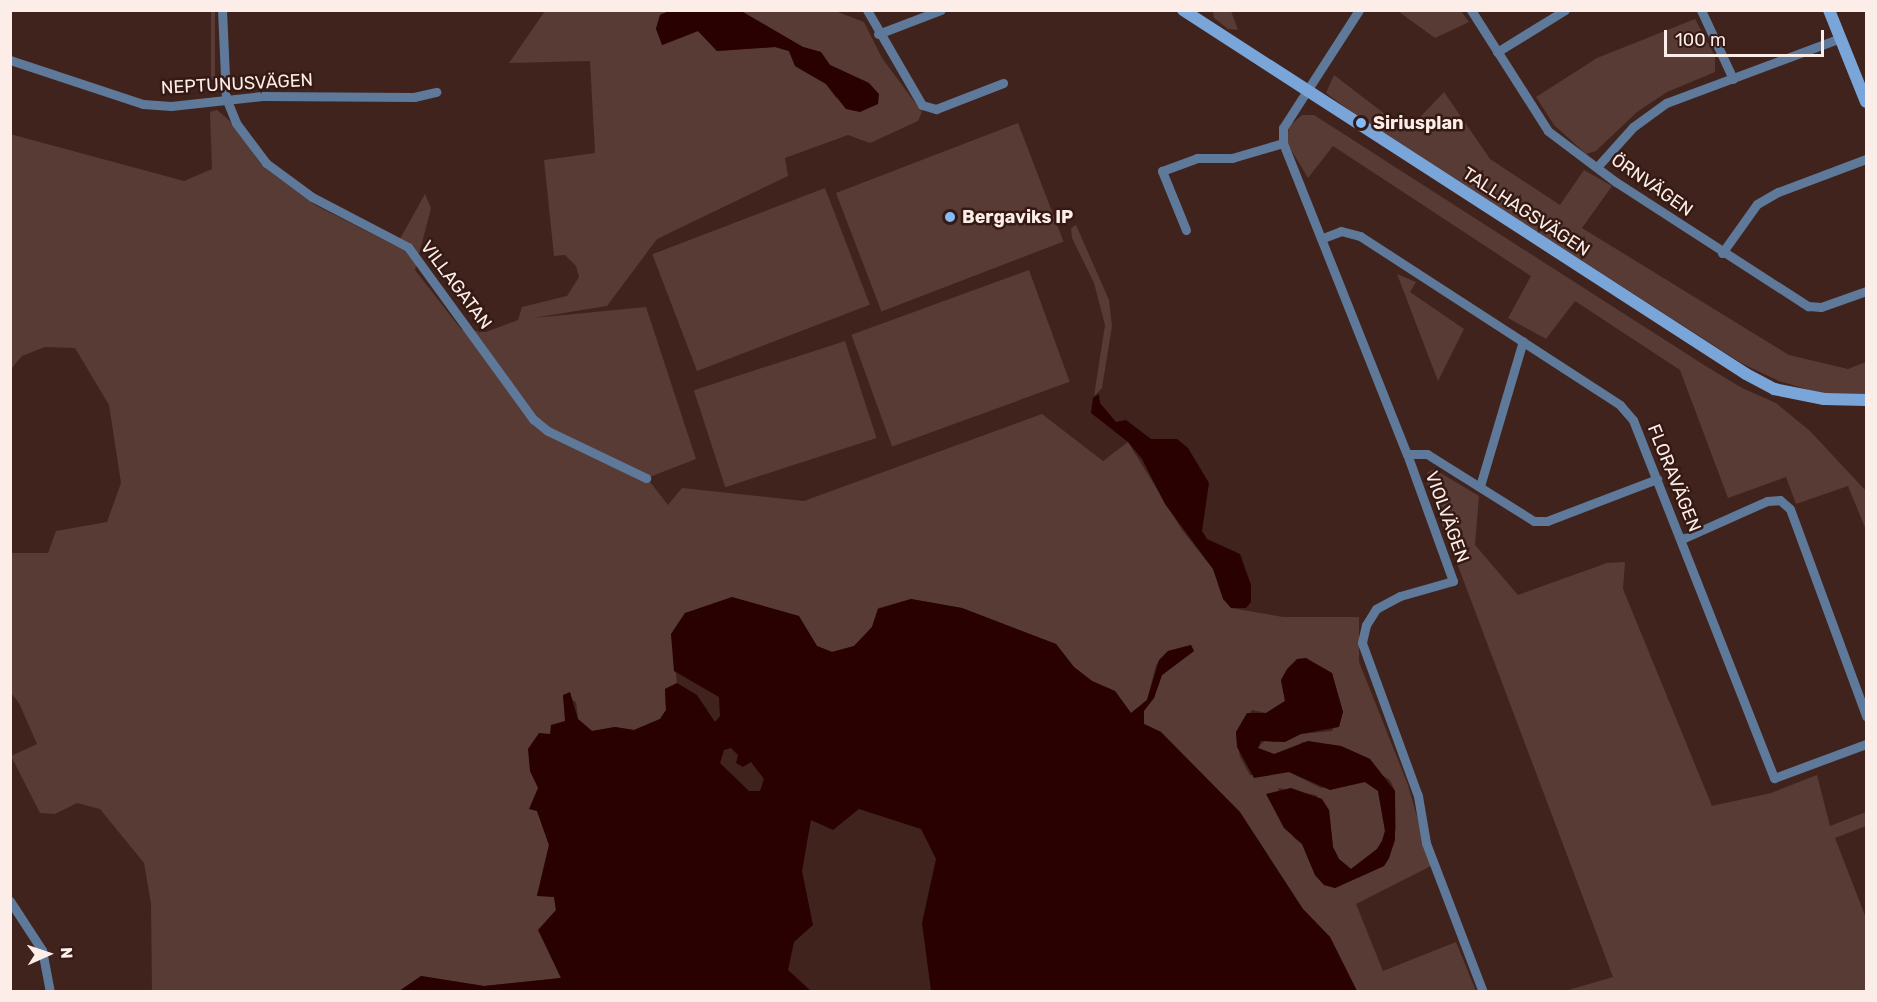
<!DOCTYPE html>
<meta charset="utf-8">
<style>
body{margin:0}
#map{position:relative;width:1877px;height:1002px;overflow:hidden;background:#40231d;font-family:Rubik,sans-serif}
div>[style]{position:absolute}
.green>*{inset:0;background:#583b34;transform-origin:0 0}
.water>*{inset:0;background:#280100}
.street>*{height:9px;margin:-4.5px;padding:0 4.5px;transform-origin:4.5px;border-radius:4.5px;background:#5e7999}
.secondary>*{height:12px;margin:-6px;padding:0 6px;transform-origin:6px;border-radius:6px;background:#79a5d8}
.dots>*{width:16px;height:16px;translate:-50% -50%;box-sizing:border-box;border:3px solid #351913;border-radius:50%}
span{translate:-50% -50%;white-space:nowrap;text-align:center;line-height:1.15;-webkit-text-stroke:5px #351913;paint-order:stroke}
.street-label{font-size:18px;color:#fcede9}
.poi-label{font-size:18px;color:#fcede9;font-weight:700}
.left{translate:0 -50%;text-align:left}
.frame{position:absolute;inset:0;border:12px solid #fcede9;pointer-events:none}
.north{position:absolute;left:18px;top:924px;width:60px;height:60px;-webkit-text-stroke:4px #351913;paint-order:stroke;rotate:87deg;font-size:16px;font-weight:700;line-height:24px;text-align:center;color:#fcede9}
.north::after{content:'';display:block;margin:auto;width:21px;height:27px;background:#fcede9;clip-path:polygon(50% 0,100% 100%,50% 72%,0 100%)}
.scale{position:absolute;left:1664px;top:30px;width:160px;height:27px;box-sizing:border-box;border:3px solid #fcede9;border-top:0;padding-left:8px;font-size:18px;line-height:21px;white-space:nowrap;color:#fcede9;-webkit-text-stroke:4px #351913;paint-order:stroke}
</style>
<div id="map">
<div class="green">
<i style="left:211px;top:11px;width:4px;height:69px"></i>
<i style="clip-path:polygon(evenodd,545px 11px,669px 11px,660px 15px,656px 28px,663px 45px,698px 31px,717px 51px,775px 47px,789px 51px,795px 66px,826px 84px,836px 98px,869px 83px,830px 65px,821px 52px,803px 47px,738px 11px,835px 11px,864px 22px,882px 58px,922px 112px,918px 121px,870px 143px,848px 135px,785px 158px,788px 176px,657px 239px,607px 306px,533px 318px,646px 307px,696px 459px,647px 478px,668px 505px,682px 488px,804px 501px,1042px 414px,1103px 461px,1128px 442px,1182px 530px,1213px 569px,1231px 608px,1283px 617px,1359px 617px,1359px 662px,1408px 785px,1431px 866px,1356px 904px,1383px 971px,1456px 942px,1476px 991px,1357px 991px,1330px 937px,1303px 909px,1209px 783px,1161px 732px,1144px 724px,1143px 711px,1154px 698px,1162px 675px,1194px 651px,1191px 645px,1168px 651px,1156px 665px,1147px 700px,1131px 713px,1115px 691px,1092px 681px,1074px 667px,1056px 644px,962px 608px,911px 599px,878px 608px,872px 627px,854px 646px,832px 652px,817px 646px,798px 616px,771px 610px,685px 613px,671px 634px,677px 683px,665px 689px,666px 710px,660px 719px,634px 730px,615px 727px,592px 731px,578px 719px,576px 702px,563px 696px,566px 721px,550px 734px,532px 760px,530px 771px,539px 788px,530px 808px,537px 811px,549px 845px,537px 895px,554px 897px,556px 910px,539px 930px,561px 978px,484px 986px,421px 976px,399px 992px,152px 991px,151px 904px,144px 863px,100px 809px,77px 803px,55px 814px,40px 813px,11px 756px,37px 744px,19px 703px,11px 693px,11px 553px,48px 553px,56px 531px,107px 522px,121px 483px,109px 405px,75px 348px,45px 347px,22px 356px,11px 369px,10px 134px,184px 181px,212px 169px,210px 112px,217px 110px,230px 121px,262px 166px,315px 205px,396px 246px,425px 194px,431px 208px,415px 270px,461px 329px,486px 332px,518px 320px,522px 307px,567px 296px,579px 277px,576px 266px,565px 255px,554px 256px,544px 160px,595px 153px,590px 61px,509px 63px,545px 11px,1332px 673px,1343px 712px,1332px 731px,1301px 734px,1275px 742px,1265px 740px,1258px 748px,1274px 754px,1283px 754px,1303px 742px,1341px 746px,1370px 759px,1380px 774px,1390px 780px,1395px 791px,1396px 828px,1389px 858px,1384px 866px,1335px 888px,1324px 885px,1315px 875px,1302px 844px,1293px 837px,1278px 788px,1316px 795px,1329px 810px,1333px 847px,1339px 859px,1351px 869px,1377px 849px,1382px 841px,1385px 831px,1378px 791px,1365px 782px,1321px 788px,1289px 772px,1250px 775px,1240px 757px,1236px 732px,1252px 710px,1266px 713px,1285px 701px,1281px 680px,1332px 673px)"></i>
<i style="clip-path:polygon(1213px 11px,1231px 11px,1238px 30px,1228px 29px,1214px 18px)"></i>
<i style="clip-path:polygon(1398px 11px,1461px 11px,1469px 22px,1435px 38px)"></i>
<i style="clip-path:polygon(1695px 19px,1715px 56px,1715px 72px,1667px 92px,1637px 112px,1596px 151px,1586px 154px,1554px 125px,1536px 97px,1597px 58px)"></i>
<i style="clip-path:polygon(1334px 75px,1407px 131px,1444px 92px,1490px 159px,1560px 205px,1584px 170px,1612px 186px,1582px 228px,1789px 355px,1848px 369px,1866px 362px,1866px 394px,1823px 394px,1779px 381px,1743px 364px,1361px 119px,1326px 93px)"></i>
<i style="clip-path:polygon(1302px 115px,1314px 115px,1704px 365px,1742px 388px,1776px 403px,1810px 431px,1866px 491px,1866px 530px,1848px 486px,1796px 504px,1786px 477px,1728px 498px,1680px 370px,1575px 301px,1546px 339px,1508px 318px,1531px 276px,1333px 146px,1308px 178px,1287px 143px,1289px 126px)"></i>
<i style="left:1018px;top:123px;width:127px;height:195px;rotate:69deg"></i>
<i style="left:825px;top:188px;width:125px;height:185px;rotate:69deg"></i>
<i style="clip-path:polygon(1076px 225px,1109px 300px,1112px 326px,1102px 388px,1094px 396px,1105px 325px,1094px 283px,1072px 238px,1071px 228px)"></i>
<i style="left:1029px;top:270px;width:119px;height:189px;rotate:70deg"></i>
<i style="clip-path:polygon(1397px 274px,1416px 282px,1410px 292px,1464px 329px,1438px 381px)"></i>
<i style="left:845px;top:341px;width:102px;height:159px;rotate:72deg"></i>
<i style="clip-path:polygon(1434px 469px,1479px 496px,1475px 545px,1518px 595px,1607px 563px,1625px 562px,1623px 589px,1712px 806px,1771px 793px,1817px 775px,1830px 826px,1866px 812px,1866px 826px,1835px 838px,1866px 918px,1866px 991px,1565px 991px,1613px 977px,1426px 481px,1428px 472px)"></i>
</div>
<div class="water">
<i style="clip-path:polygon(669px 11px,743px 12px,803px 47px,821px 52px,830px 65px,869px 83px,879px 94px,878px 104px,860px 112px,846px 109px,826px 84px,795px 66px,789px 51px,775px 47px,717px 51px,698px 31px,662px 45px,656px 29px,660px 15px)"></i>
<i style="clip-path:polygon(1099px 394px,1100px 403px,1116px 422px,1126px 420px,1151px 439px,1177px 439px,1188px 448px,1209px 483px,1202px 531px,1207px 539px,1240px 554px,1251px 585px,1251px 602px,1246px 608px,1231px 608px,1223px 599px,1213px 569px,1165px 504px,1142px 459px,1128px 442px,1091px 413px,1093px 398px)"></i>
<i style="clip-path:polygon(evenodd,732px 597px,799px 616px,817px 646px,832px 652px,854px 646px,872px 627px,878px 609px,911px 599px,962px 608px,1056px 644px,1074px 667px,1092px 681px,1115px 691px,1131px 713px,1147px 700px,1159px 660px,1168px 651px,1191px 645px,1194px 651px,1162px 675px,1154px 698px,1144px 711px,1144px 724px,1161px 732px,1240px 812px,1303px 909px,1330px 937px,1357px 991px,931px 991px,922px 923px,936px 859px,921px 829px,859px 809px,833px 830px,811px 820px,802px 871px,813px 925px,794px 942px,788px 970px,811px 991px,399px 991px,421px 976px,484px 986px,561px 978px,538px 930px,556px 910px,554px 897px,537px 896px,549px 845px,537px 811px,529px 809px,538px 788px,530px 771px,528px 749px,539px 733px,550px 734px,551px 725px,565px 721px,563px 695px,570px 692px,578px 719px,592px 731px,615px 727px,634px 730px,660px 719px,666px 710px,665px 689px,677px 683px,697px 695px,715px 722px,720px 716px,719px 697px,674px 671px,671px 634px,685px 613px,732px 597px,731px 748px,738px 755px,736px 763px,743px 767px,751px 762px,764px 779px,760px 791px,749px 791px,720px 763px,724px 750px,731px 748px)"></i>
<i style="clip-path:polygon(1306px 658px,1332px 673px,1343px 712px,1339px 727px,1301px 734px,1285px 742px,1261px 741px,1258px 748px,1274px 754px,1308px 741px,1341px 746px,1370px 759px,1395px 791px,1395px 840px,1389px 858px,1384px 866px,1335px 888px,1324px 885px,1315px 875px,1302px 844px,1284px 828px,1266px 794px,1291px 788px,1322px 799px,1329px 810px,1333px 847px,1339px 859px,1351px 869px,1377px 849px,1382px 841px,1385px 831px,1378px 791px,1365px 782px,1330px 790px,1289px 772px,1254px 778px,1237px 747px,1236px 732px,1247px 713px,1266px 713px,1285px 701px,1281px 680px,1287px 669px,1297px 659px)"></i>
</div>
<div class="street">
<i style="left:222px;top:10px;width:88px;rotate:87.4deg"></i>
<i style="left:226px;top:98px;width:27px;rotate:68deg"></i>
<i style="left:236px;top:123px;width:50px;rotate:53.1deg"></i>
<i style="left:266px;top:163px;width:57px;rotate:36.5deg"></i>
<i style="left:312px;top:197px;width:108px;rotate:27.5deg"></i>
<i style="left:408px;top:247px;width:213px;rotate:54deg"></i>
<i style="left:533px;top:419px;width:19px;rotate:39deg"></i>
<i style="left:548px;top:431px;width:109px;rotate:25.6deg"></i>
<i style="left:867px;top:10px;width:110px;rotate:59.9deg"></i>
<i style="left:922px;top:105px;width:15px;rotate:16deg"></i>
<i style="left:936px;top:109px;width:72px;rotate:-21.2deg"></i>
<i style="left:1359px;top:10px;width:140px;rotate:122.8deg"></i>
<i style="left:1283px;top:128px;width:15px;rotate:90deg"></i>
<i style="left:1283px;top:143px;width:335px;rotate:68.3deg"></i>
<i style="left:1407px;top:454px;width:135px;rotate:70.1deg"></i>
<i style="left:1453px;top:581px;width:55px;rotate:164.2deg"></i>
<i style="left:1400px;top:596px;width:27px;rotate:152deg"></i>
<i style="left:1376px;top:609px;width:19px;rotate:122deg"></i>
<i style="left:1366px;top:625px;width:18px;rotate:103deg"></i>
<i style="left:1362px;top:643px;width:163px;rotate:69.9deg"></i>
<i style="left:1418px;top:796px;width:48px;rotate:80.3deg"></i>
<i style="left:1426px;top:843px;width:160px;rotate:69.1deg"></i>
<i style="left:1471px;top:10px;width:143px;rotate:57.5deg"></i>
<i style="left:1548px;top:131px;width:85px;rotate:36.9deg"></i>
<i style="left:1616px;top:182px;width:229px;rotate:32.9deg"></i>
<i style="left:1808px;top:306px;width:13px;rotate:4deg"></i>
<i style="left:1821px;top:307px;width:48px;rotate:-19.6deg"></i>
<i style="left:1701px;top:10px;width:76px;rotate:65.1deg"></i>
<i style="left:878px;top:34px;width:67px;rotate:-20.9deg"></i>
<i style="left:1497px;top:52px;width:80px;rotate:-31.7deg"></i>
<i style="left:10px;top:60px;width:140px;rotate:18.3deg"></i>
<i style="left:143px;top:104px;width:28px;rotate:4deg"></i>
<i style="left:171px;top:106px;width:92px;rotate:-6.3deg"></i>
<i style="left:262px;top:96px;width:152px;rotate:0.4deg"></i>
<i style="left:414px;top:97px;width:23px;rotate:-13deg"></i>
<i style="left:1597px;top:167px;width:54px;rotate:-48deg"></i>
<i style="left:1633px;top:127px;width:41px;rotate:-36deg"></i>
<i style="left:1666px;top:103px;width:187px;rotate:-20.4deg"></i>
<i style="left:1186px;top:230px;width:64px;rotate:-112.1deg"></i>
<i style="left:1162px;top:171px;width:37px;rotate:-20deg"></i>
<i style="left:1197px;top:158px;width:35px"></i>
<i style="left:1232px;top:158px;width:53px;rotate:-16.4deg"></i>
<i style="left:1323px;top:238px;width:19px;rotate:-21deg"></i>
<i style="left:1341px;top:231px;width:20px;rotate:15deg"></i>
<i style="left:1360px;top:236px;width:310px;rotate:33deg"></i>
<i style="left:1620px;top:405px;width:20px;rotate:49deg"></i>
<i style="left:1633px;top:420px;width:385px;rotate:68.5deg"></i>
<i style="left:1774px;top:778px;width:98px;rotate:-20.3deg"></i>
<i style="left:1722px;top:253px;width:60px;rotate:-54.5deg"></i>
<i style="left:1757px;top:204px;width:24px;rotate:-30deg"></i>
<i style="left:1778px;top:192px;width:94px;rotate:-20.6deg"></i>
<i style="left:1407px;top:454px;width:20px"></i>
<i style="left:1427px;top:454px;width:126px;rotate:32.1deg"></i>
<i style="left:1534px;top:521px;width:13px"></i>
<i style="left:1547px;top:521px;width:118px;rotate:-20.9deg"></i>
<i style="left:1480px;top:486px;width:151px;rotate:-73.5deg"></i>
<i style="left:1682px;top:539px;width:93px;rotate:-24.1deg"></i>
<i style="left:1767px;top:501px;width:13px;rotate:-4deg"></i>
<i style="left:1780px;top:500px;width:13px;rotate:42deg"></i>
<i style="left:1790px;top:509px;width:221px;rotate:69.8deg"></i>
<i style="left:10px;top:901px;width:59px;rotate:56.9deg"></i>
<i style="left:42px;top:950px;width:43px;rotate:79.2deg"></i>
</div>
<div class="secondary">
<i style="left:1183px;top:10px;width:670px;rotate:32.88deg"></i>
<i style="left:1746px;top:374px;width:32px;rotate:28deg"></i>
<i style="left:1774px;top:389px;width:51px;rotate:11.3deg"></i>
<i style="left:1824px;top:399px;width:42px;rotate:1.4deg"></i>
<i style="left:1829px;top:10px;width:99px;rotate:68.1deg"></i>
</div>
<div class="dots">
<i style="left:1361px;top:123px;background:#84bcfb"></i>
<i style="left:950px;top:217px;background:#84bcfb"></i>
</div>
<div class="street-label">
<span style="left:237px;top:84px;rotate:-3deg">NEPTUNUSVÄGEN</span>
<span style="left:1652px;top:185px;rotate:35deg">ÖRNVÄGEN</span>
<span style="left:1526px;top:212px;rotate:33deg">TALLHAGSVÄGEN</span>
<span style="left:456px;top:285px;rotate:53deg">VILLAGATAN</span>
<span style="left:1674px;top:478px;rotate:68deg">FLORAVÄGEN</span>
<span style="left:1447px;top:517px;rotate:70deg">VIOLVÄGEN</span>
</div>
<div class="poi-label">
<span class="left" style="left:1373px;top:123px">Siriusplan</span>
<span class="left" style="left:962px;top:217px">Bergaviks IP</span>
</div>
<div class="frame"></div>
<div class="north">N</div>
<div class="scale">100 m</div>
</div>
